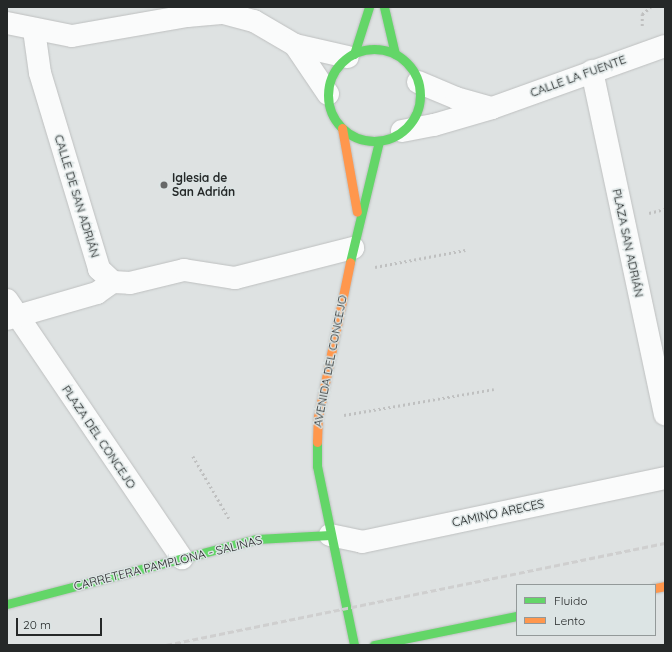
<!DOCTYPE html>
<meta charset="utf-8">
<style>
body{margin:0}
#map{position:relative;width:672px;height:652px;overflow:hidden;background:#dee2e2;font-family:Quicksand,sans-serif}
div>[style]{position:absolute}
.path>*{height:2.5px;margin-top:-1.25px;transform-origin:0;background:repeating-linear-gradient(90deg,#bfc0c0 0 2px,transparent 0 5px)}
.roads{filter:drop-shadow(0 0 1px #bec0c0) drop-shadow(0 0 1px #bec0c0)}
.street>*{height:22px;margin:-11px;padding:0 11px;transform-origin:11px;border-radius:11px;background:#fafbfb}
.fast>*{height:9px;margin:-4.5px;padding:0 4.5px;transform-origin:4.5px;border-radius:4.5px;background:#63d668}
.fast>.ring{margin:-4.5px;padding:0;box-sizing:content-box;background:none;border:9px solid #63d668;border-radius:50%}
.slow>*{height:9px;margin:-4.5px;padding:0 4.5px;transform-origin:4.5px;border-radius:4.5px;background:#ff974d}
.rail>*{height:3px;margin-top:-1.5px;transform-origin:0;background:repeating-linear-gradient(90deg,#cfcfcf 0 6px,transparent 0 9px)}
.dots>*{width:11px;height:11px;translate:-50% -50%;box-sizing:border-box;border:2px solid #dce4e4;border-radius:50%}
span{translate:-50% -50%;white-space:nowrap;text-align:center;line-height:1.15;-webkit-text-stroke:3px #dce4e4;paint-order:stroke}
.street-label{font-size:12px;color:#252828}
.poi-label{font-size:12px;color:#252828;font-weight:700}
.left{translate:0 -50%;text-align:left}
.frame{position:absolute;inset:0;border:8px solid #252828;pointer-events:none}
.legend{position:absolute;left:516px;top:584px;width:140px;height:52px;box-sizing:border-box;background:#dce4e4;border:1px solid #939999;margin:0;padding:5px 7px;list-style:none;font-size:12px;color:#252828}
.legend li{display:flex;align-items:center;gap:8px;height:20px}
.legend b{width:20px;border:1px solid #939999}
.scale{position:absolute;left:16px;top:618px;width:86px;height:18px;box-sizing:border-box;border:2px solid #252828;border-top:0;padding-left:5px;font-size:12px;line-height:14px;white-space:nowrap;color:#252828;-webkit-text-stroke:3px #dce4e4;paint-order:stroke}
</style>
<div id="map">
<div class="path">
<i style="left:642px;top:26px;width:12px;rotate:-90deg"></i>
<i style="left:642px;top:14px;width:11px;rotate:-38deg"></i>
<i style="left:649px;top:213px;width:16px;rotate:-14deg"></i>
<i style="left:375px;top:267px;width:92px;rotate:-10.7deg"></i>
<i style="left:344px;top:415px;width:152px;rotate:-9.8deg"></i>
<i style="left:193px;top:456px;width:74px;rotate:60deg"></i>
</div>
<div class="roads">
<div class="street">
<i style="left:7px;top:23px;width:66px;rotate:11.3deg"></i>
<i style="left:72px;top:36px;width:117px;rotate:-9.9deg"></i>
<i style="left:187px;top:16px;width:37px;rotate:-5deg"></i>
<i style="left:224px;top:13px;width:31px;rotate:15deg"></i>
<i style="left:254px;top:21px;width:48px;rotate:30.3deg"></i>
<i style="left:295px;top:45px;width:54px;rotate:12.8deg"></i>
<i style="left:34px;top:30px;width:43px;rotate:82.1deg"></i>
<i style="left:40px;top:73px;width:205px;rotate:73.2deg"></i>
<i style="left:99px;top:269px;width:19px;rotate:43deg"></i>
<i style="left:113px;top:282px;width:17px;rotate:3deg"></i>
<i style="left:130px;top:283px;width:56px;rotate:-13.5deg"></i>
<i style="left:184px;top:270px;width:52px;rotate:8.9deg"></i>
<i style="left:235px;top:278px;width:122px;rotate:-14.3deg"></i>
<i style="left:295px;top:45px;width:59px;rotate:56deg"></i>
<i style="left:592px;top:71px;width:351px;rotate:78deg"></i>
<i style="left:418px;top:82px;width:41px;rotate:22.8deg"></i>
<i style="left:456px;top:98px;width:37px;rotate:16deg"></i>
<i style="left:402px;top:131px;width:33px;rotate:-11deg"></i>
<i style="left:434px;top:125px;width:60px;rotate:-16.3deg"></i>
<i style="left:492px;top:108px;width:184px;rotate:-19.7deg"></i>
<i style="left:7px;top:300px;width:312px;rotate:55.9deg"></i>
<i style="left:7px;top:319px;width:94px;rotate:-16.1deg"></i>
<i style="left:97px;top:293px;width:19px;rotate:-35deg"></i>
<i style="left:330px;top:535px;width:33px;rotate:12deg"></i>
<i style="left:362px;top:542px;width:310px;rotate:-11.9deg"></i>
</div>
<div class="fast">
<i style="left:384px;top:7px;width:48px;rotate:76.8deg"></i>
<i class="ring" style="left:328px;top:49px;width:83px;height:83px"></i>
<i style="left:354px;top:54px;width:49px;rotate:-72.3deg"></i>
<i style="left:350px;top:262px;width:124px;rotate:-76.5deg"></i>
<i style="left:317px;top:442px;width:24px;rotate:90deg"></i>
<i style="left:317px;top:466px;width:183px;rotate:78.3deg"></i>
<i style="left:7px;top:604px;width:258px;rotate:-14.6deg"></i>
<i style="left:257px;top:539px;width:73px;rotate:-3.1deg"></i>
<i style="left:374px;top:645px;width:146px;rotate:-11.5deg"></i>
</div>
<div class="slow">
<i style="left:342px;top:128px;width:85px;rotate:79.9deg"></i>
<i style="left:317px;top:442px;width:25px;rotate:-88deg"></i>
<i style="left:318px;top:417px;width:158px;rotate:-78.3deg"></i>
<i style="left:655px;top:588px;width:10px;rotate:-11deg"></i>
</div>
</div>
<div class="rail">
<i style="left:166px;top:645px;width:509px;rotate:-11.55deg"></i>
</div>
<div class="dots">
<i style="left:164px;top:185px;background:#666969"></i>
</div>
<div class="street-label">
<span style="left:578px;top:76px;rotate:-20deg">CALLE LA FUENTE</span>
<span style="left:77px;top:196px;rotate:73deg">CALLE DE SAN ADRIÁN</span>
<span style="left:628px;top:243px;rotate:78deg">PLAZA SAN ADRIÁN</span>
<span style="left:330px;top:361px;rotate:-79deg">AVENIDA DEL CONCEJO</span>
<span style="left:99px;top:437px;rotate:56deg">PLAZA DEL CONCEJO</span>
<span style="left:498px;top:513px;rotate:-12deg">CAMINO ARECES</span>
<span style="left:168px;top:563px;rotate:-14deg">CARRETERA PAMPLONA - SALINAS</span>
</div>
<div class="poi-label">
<span class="left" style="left:172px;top:185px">Iglesia de<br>San Adrián</span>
</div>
<div class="frame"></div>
<ul class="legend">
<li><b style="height:5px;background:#63d668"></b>Fluido</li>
<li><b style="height:5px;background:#ff974d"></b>Lento</li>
</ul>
<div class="scale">20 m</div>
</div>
